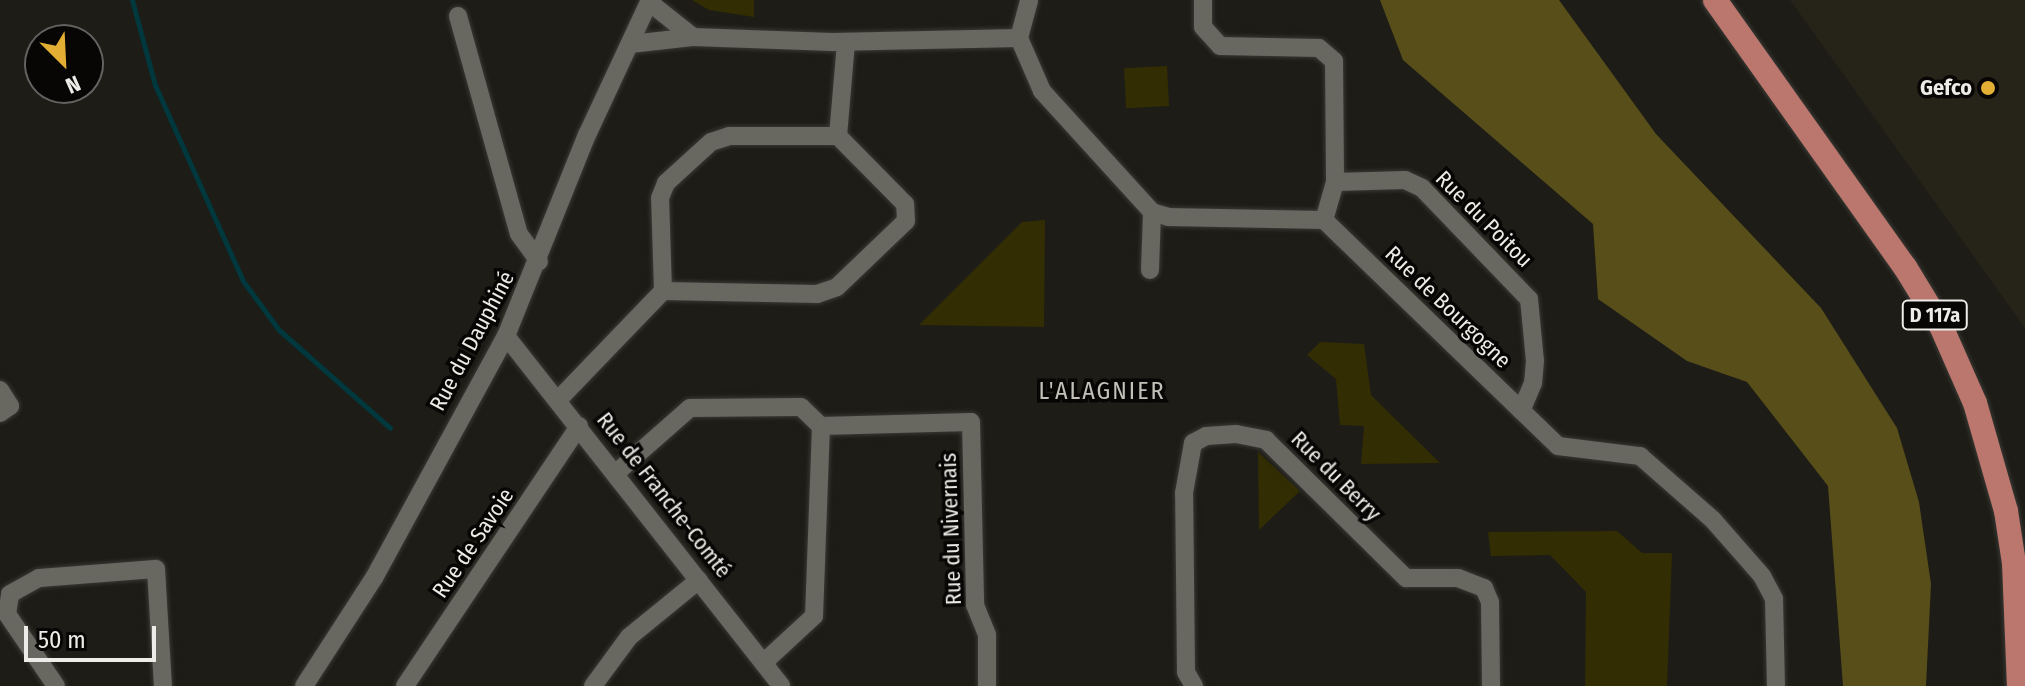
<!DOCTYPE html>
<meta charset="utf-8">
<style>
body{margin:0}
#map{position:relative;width:2025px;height:686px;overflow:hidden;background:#1d1c16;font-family:"Fira Sans Condensed",sans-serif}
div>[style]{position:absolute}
.built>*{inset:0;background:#262419}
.green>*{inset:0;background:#332d04;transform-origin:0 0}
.forest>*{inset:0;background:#574e19}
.stream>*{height:5px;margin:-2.5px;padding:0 2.5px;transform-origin:2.5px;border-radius:2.5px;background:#00383d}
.roads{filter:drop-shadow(0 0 2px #3a3935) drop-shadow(0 0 2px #3a3935)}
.street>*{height:18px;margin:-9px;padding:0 9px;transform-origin:9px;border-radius:9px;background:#686760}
.primary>*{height:24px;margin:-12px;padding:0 12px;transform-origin:12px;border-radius:12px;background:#bb766d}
.dots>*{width:22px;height:22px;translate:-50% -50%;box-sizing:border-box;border:4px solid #070605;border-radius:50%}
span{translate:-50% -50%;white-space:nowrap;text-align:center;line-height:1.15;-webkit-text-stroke:7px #070605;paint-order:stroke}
.shield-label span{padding:2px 6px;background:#070605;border:2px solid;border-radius:6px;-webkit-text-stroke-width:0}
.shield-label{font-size:20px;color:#edece8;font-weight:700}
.poi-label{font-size:22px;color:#edece8;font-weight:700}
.right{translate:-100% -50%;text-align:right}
.street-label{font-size:22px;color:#edece8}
.neighbourhood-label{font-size:24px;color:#c2c0b8;letter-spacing:2px}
.north{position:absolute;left:24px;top:24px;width:80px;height:80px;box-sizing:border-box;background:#070605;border:2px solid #636260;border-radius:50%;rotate:156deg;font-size:22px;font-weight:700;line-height:32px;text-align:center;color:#edece8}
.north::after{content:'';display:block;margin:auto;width:28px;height:36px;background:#e2af34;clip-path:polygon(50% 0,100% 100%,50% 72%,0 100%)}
.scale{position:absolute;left:24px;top:626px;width:132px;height:36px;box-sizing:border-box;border:4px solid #edece8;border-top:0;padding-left:10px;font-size:24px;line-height:28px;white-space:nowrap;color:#edece8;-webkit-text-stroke:6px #070605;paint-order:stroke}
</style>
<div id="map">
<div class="built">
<i style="clip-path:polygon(1790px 0,2025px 0,2025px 328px)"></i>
</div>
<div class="green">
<i style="clip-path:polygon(692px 0,754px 0,754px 17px,709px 10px)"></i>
<i style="left:1167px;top:66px;width:40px;height:43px;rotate:87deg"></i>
<i style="clip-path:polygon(1045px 220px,1044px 327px,919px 325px,1022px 222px)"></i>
<i style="clip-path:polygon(1320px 342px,1364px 344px,1371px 395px,1440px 463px,1361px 464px,1364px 426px,1340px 425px,1336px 379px,1307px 355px)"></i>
<i style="clip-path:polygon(1258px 452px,1300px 491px,1259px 530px,1259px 529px)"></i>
<i style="clip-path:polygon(1617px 531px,1642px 553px,1672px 553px,1667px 686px,1585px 686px,1586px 592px,1550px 555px,1491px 556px,1488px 532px)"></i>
</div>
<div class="forest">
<i style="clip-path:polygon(1380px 0,1559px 0,1656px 134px,1821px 308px,1897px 428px,1919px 502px,1931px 584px,1926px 686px,1843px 686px,1828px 486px,1747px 382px,1687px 361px,1598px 299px,1593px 224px,1403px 60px)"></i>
</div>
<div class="stream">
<i style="left:132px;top:0;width:88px;rotate:74.9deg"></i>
<i style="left:155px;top:85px;width:215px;rotate:65.8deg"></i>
<i style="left:243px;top:281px;width:61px;rotate:53.7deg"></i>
<i style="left:279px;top:330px;width:148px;rotate:41.4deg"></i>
</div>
<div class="roads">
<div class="street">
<i style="left:1203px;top:0;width:27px;rotate:90deg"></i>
<i style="left:1203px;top:27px;width:25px;rotate:48deg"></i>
<i style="left:1220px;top:46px;width:99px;rotate:1.2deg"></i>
<i style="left:1319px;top:48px;width:20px;rotate:41deg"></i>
<i style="left:1334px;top:61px;width:121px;rotate:89.5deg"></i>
<i style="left:1335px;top:182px;width:40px;rotate:106deg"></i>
<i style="left:649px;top:2px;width:56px;rotate:38.5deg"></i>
<i style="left:458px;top:16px;width:226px;rotate:74.4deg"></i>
<i style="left:519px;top:234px;width:34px;rotate:54deg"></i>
<i style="left:1019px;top:38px;width:58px;rotate:66.5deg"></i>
<i style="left:1042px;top:91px;width:164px;rotate:47.7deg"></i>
<i style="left:1152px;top:212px;width:17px;rotate:17deg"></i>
<i style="left:1168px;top:217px;width:156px;rotate:1.1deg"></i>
<i style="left:1324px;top:220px;width:325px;rotate:44deg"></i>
<i style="left:1558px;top:446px;width:83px;rotate:7deg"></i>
<i style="left:1640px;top:456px;width:97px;rotate:41.2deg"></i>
<i style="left:1713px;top:520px;width:74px;rotate:48.8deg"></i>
<i style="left:1762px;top:576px;width:26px;rotate:62deg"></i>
<i style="left:1774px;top:599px;width:87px;rotate:88.7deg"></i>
<i style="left:630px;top:44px;width:63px;rotate:-6.3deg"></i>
<i style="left:693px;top:37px;width:139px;rotate:2.1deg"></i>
<i style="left:832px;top:42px;width:187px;rotate:-1.2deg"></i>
<i style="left:1019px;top:38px;width:39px;rotate:-75deg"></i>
<i style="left:1335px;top:182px;width:70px;rotate:-1.6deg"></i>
<i style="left:1405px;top:180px;width:19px;rotate:25deg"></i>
<i style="left:1422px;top:188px;width:154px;rotate:46.1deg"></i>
<i style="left:1529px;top:299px;width:62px;rotate:84.5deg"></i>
<i style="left:1535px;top:361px;width:22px;rotate:95deg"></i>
<i style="left:1533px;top:383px;width:30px;rotate:113deg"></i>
<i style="left:1150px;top:270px;width:58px;rotate:-88deg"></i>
<i style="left:663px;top:291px;width:154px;rotate:1.1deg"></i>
<i style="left:817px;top:294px;width:21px;rotate:-19deg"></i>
<i style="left:837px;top:287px;width:95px;rotate:-43.7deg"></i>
<i style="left:906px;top:221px;width:17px;rotate:-93deg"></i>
<i style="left:905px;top:204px;width:95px;rotate:-134.6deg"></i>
<i style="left:838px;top:136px;width:94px;rotate:-85.1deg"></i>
<i style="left:506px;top:336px;width:445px;rotate:51.8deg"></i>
<i style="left:0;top:390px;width:19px;rotate:58deg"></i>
<i style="left:10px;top:406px;width:12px;rotate:145deg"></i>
<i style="left:559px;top:399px;width:150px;rotate:-46.1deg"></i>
<i style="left:663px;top:291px;width:93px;rotate:-91.8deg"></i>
<i style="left:660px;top:198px;width:16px;rotate:-68deg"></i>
<i style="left:666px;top:183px;width:61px;rotate:-42.3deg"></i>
<i style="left:711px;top:142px;width:19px;rotate:-18deg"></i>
<i style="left:729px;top:136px;width:109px"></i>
<i style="left:821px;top:426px;width:150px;rotate:-1.5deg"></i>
<i style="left:971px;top:422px;width:183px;rotate:88.7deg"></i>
<i style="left:975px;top:605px;width:32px;rotate:68deg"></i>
<i style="left:987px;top:635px;width:51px;rotate:90deg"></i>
<i style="left:616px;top:473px;width:98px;rotate:-41.3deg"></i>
<i style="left:690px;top:408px;width:111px;rotate:-0.5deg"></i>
<i style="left:801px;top:407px;width:28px;rotate:44deg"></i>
<i style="left:821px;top:426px;width:190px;rotate:92.1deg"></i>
<i style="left:814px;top:616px;width:69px;rotate:137.3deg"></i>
<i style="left:56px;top:686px;width:87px;rotate:-124.2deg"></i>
<i style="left:7px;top:614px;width:20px;rotate:-81deg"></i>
<i style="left:10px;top:594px;width:33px;rotate:-29deg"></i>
<i style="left:39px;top:578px;width:117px;rotate:-4.4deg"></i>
<i style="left:156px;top:569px;width:117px;rotate:86.6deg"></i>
<i style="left:304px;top:686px;width:129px;rotate:-57.1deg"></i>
<i style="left:374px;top:578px;width:276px;rotate:-61.4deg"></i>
<i style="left:506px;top:336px;width:217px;rotate:-68.1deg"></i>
<i style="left:587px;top:135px;width:149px;rotate:-65deg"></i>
<i style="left:405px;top:686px;width:313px;rotate:-56.2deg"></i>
<i style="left:593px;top:686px;width:61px;rotate:-53.7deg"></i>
<i style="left:629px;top:637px;width:90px;rotate:-39.2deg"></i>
<i style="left:1194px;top:686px;width:16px;rotate:-120deg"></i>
<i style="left:1186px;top:672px;width:179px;rotate:-90.6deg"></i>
<i style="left:1184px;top:493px;width:51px;rotate:-79.8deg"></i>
<i style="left:1193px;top:443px;width:15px;rotate:-28deg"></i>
<i style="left:1206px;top:436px;width:30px;rotate:-4deg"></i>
<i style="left:1236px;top:434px;width:31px;rotate:11deg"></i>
<i style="left:1266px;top:440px;width:197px;rotate:44.6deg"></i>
<i style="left:1406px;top:578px;width:52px"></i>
<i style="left:1458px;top:578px;width:28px;rotate:21deg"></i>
<i style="left:1484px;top:588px;width:15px;rotate:67deg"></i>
<i style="left:1490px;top:602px;width:84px;rotate:89.3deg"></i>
</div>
<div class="primary">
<i style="left:1715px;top:0;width:328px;rotate:54.6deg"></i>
<i style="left:1905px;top:267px;width:69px;rotate:58.6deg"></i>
<i style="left:1941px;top:326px;width:84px;rotate:66.2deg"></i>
<i style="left:1975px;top:403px;width:112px;rotate:74deg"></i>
<i style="left:2006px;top:511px;width:53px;rotate:81.3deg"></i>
<i style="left:2014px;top:563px;width:123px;rotate:87.7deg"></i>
</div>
</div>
<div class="dots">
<i style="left:1988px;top:88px;background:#e2af34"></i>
</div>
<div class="shield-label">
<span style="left:1935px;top:315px">D 117a</span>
</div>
<div class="poi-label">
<span class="right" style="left:1972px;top:88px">Gefco</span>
</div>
<div class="street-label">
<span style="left:1484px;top:219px;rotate:45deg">Rue du Poitou</span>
<span style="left:1448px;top:307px;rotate:44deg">Rue de Bourgogne</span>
<span style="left:472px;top:341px;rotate:-62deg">Rue du Dauphiné</span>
<span style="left:1336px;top:476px;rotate:45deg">Rue du Berry</span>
<span style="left:664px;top:495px;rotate:52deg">Rue de Franche-Comté</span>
<span style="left:951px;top:529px;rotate:-92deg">Rue du Nivernais</span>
<span style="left:473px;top:543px;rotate:-56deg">Rue de Savoie</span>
</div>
<div class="neighbourhood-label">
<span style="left:1102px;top:392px">L'ALAGNIER</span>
</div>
<div class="north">N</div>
<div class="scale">50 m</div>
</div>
